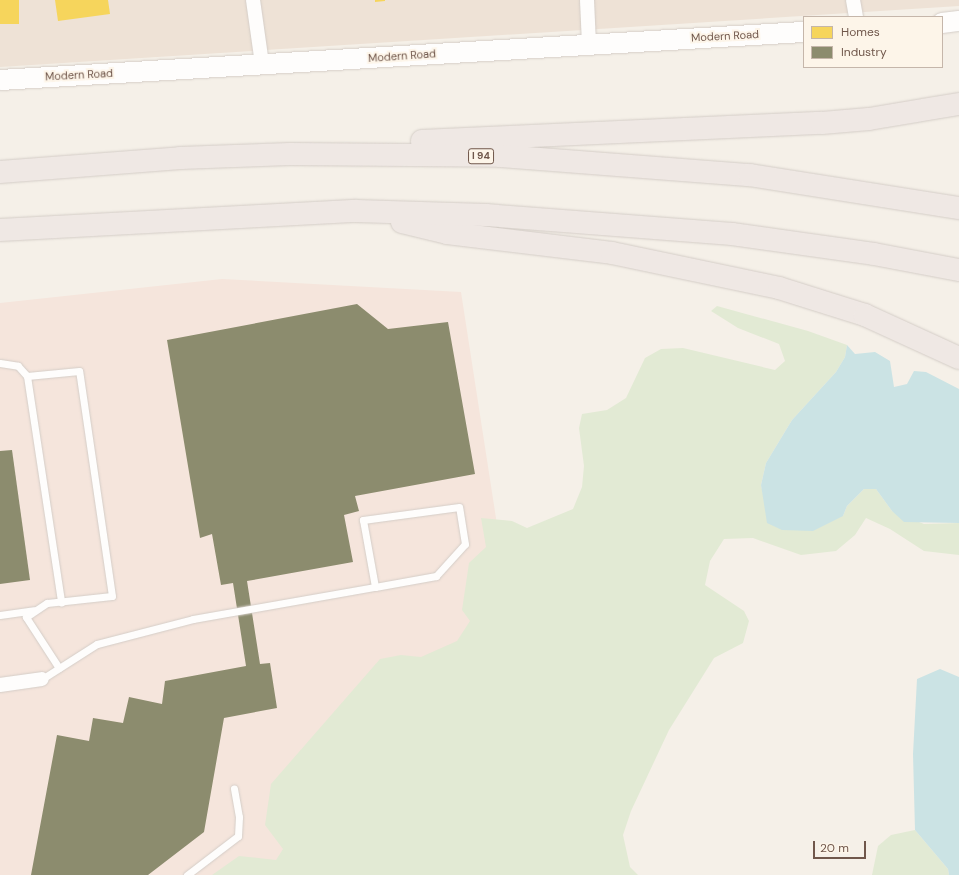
<!DOCTYPE html>
<style>
body{margin:0}
#map{position:relative;width:959px;height:875px;overflow:hidden;background:#f5f0e8;font-family:"DM Sans",sans-serif}
div>[style]{position:absolute}
.residential>*{inset:0;background:#eee2d6}
.commercial>*{inset:0;background:#f5e5dc}
.green>*{inset:0;background:#e2ead4}
.water>*{inset:0;background:#cbe3e4}
.homes>*{inset:0;background:#f6d55c;transform-origin:0 0}
.industry>*{inset:0;background:#8c8c6e}
.roads{filter:drop-shadow(0 0 1px #d4cdc7) drop-shadow(0 0 1px #d4cdc7)}
.lane>*{height:7px;margin:-3.5px;padding:0 3.5px;transform-origin:3.5px;border-radius:3.5px;background:#fefdfc}
.street>*{height:14px;margin:-7px;padding:0 7px;transform-origin:7px;border-radius:7px;background:#fefdfc}
.secondary>*{height:20px;margin:-10px;padding:0 10px;transform-origin:10px;border-radius:10px;background:#fefdfc}
.highway>*{height:22px;margin:-11px;padding:0 11px;transform-origin:11px;border-radius:11px;background:#efe8e4}
span{translate:-50% -50%;white-space:nowrap;text-align:center;line-height:1.15;-webkit-text-stroke:4px #fdf5e9;paint-order:stroke}
.shield-label span{padding:1px 3px;background:#fdf5e9;border:1px solid;border-radius:3px;-webkit-text-stroke-width:0}
.shield-label{font-size:10px;color:#70574b;font-weight:700}
.street-label{font-size:11px;color:#70574b}
.legend{position:absolute;left:803px;top:16px;width:140px;height:52px;box-sizing:border-box;background:#fdf5e9;border:1px solid #c5b6aa;margin:0;padding:5px 7px;list-style:none;font-size:12px;color:#70574b}
.legend li{display:flex;align-items:center;gap:8px;height:20px}
.legend b{width:20px;border:1px solid #c5b6aa}
.scale{position:absolute;left:813px;top:841px;width:53px;height:18px;box-sizing:border-box;border:2px solid #70574b;border-top:0;padding-left:5px;font-size:12px;line-height:14px;white-space:nowrap;color:#70574b;-webkit-text-stroke:3px #fdf5e9;paint-order:stroke}
</style>
<div id="map">
<div class="residential">
<i style="clip-path:polygon(0 0,959px 0,959px 6px,0 67px)"></i>
</div>
<div class="commercial">
<i style="clip-path:polygon(222px 279px,461px 292px,509px 602px,280px 875px,0 875px,0 303px)"></i>
</div>
<div class="green">
<i style="clip-path:polygon(717px 306px,808px 331px,847px 345px,845px 357px,836px 372px,792px 420px,766px 463px,761px 485px,765px 503px,843px 516px,847px 506px,864px 489px,876px 489px,892px 511px,924px 524px,959px 523px,959px 555px,924px 551px,890px 529px,866px 518px,855px 535px,836px 551px,801px 555px,753px 538px,724px 539px,710px 561px,705px 585px,744px 611px,749px 621px,743px 643px,714px 658px,669px 730px,631px 811px,623px 835px,630px 867px,638px 875px,212px 875px,239px 856px,276px 860px,283px 849px,265px 825px,271px 784px,380px 659px,401px 655px,421px 657px,457px 641px,470px 621px,462px 610px,469px 563px,486px 547px,481px 518px,512px 521px,527px 528px,573px 509px,582px 487px,584px 466px,579px 428px,582px 414px,607px 410px,626px 398px,645px 358px,661px 349px,683px 348px,775px 370px,785px 361px,779px 344px,738px 328px,711px 311px)"></i>
<i style="clip-path:polygon(915px 830px,948px 869px,949px 875px,872px 875px,878px 846px,891px 835px)"></i>
</div>
<div class="water">
<i style="clip-path:polygon(847px 345px,855px 354px,875px 352px,890px 361px,894px 387px,907px 384px,914px 371px,926px 372px,959px 389px,959px 523px,904px 522px,892px 511px,876px 489px,864px 489px,847px 506px,843px 516px,813px 531px,782px 530px,767px 523px,761px 485px,766px 463px,792px 420px,836px 372px,845px 357px)"></i>
<i style="clip-path:polygon(940px 669px,959px 677px,959px 875px,949px 875px,948px 869px,915px 830px,913px 754px,917px 679px)"></i>
</div>
<div class="homes">
<i style="left:0;top:0;width:19px;height:24px"></i>
<i style="clip-path:polygon(55px 0,108px 0,110px 14px,58px 21px)"></i>
<i style="clip-path:polygon(375px 0,385px 0,385px 1px,375px 2px)"></i>
</div>
<div class="industry">
<i style="clip-path:polygon(357px 304px,388px 329px,448px 322px,475px 474px,355px 496px,359px 511px,344px 515px,353px 562px,247px 581px,260px 664px,270px 663px,277px 708px,224px 718px,204px 832px,148px 875px,31px 875px,57px 735px,89px 741px,93px 718px,123px 723px,129px 697px,162px 704px,165px 681px,246px 666px,233px 583px,221px 585px,212px 534px,200px 538px,167px 340px)"></i>
<i style="clip-path:polygon(12px 450px,30px 580px,0 584px,0 451px)"></i>
</div>
<div class="roads">
<div class="lane">
<i style="left:0;top:363px;width:18px;rotate:9deg"></i>
<i style="left:18px;top:366px;width:13px;rotate:48deg"></i>
<i style="left:0;top:615px;width:34px;rotate:-8deg"></i>
<i style="left:59px;top:668px;width:61px;rotate:-122.9deg"></i>
<i style="left:26px;top:617px;width:25px;rotate:-34deg"></i>
<i style="left:47px;top:603px;width:65px;rotate:-6.1deg"></i>
<i style="left:112px;top:596px;width:227px;rotate:-98.3deg"></i>
<i style="left:79px;top:371px;width:52px;rotate:174.5deg"></i>
<i style="left:27px;top:376px;width:229px;rotate:81.4deg"></i>
<i style="left:42px;top:679px;width:65px;rotate:-32.5deg"></i>
<i style="left:97px;top:644px;width:99px;rotate:-14.6deg"></i>
<i style="left:193px;top:619px;width:185px;rotate:-10deg"></i>
<i style="left:375px;top:587px;width:62px;rotate:-10.2deg"></i>
<i style="left:436px;top:576px;width:43px;rotate:-47.8deg"></i>
<i style="left:465px;top:544px;width:37px;rotate:-99deg"></i>
<i style="left:459px;top:507px;width:97px;rotate:172.3deg"></i>
<i style="left:363px;top:520px;width:68px;rotate:79.8deg"></i>
<i style="left:187px;top:875px;width:64px;rotate:-37.4deg"></i>
<i style="left:238px;top:836px;width:19px;rotate:-87deg"></i>
<i style="left:239px;top:817px;width:29px;rotate:-100deg"></i>
</div>
<div class="street">
<i style="left:253px;top:0;width:65px;rotate:82deg"></i>
<i style="left:587px;top:0;width:44px;rotate:87.4deg"></i>
<i style="left:853px;top:0;width:17px;rotate:80deg"></i>
<i style="left:0;top:685px;width:42px;rotate:-8.1deg"></i>
</div>
<div class="secondary">
<i style="left:942px;top:23px;width:17px;rotate:-7deg"></i>
<i style="left:0;top:80px;width:805px;rotate:-3.42deg"></i>
</div>
<div class="highway">
<i style="left:422px;top:141px;width:400px;rotate:-2.6deg"></i>
<i style="left:822px;top:123px;width:47px;rotate:-4.9deg"></i>
<i style="left:869px;top:119px;width:91px;rotate:-9.5deg"></i>
<i style="left:0;top:172px;width:181px;rotate:-4.4deg"></i>
<i style="left:180px;top:158px;width:110px;rotate:-2.1deg"></i>
<i style="left:290px;top:154px;width:211px;rotate:0.5deg"></i>
<i style="left:501px;top:156px;width:250px;rotate:4.4deg"></i>
<i style="left:750px;top:175px;width:212px;rotate:9deg"></i>
<i style="left:402px;top:222px;width:46px;rotate:13.7deg"></i>
<i style="left:447px;top:233px;width:166px;rotate:6.9deg"></i>
<i style="left:612px;top:253px;width:171px;rotate:11.8deg"></i>
<i style="left:779px;top:288px;width:90px;rotate:17.4deg"></i>
<i style="left:865px;top:315px;width:103px;rotate:24.6deg"></i>
<i style="left:0;top:230px;width:357px;rotate:-3.1deg"></i>
<i style="left:356px;top:211px;width:130px;rotate:1.8deg"></i>
<i style="left:486px;top:215px;width:247px;rotate:4.4deg"></i>
<i style="left:732px;top:234px;width:143px;rotate:8deg"></i>
<i style="left:874px;top:254px;width:86px;rotate:10.7deg"></i>
</div>
</div>
<div class="shield-label">
<span style="left:481px;top:156px">I 94</span>
</div>
<div class="street-label">
<span style="left:725px;top:36px;rotate:-3deg">Modern Road</span>
<span style="left:402px;top:56px;rotate:-4deg">Modern Road</span>
<span style="left:79px;top:75px;rotate:-3deg">Modern Road</span>
</div>
<ul class="legend">
<li><b style="height:11px;background:#f6d55c"></b>Homes</li>
<li><b style="height:11px;background:#8c8c6e"></b>Industry</li>
</ul>
<div class="scale">20 m</div>
</div>
